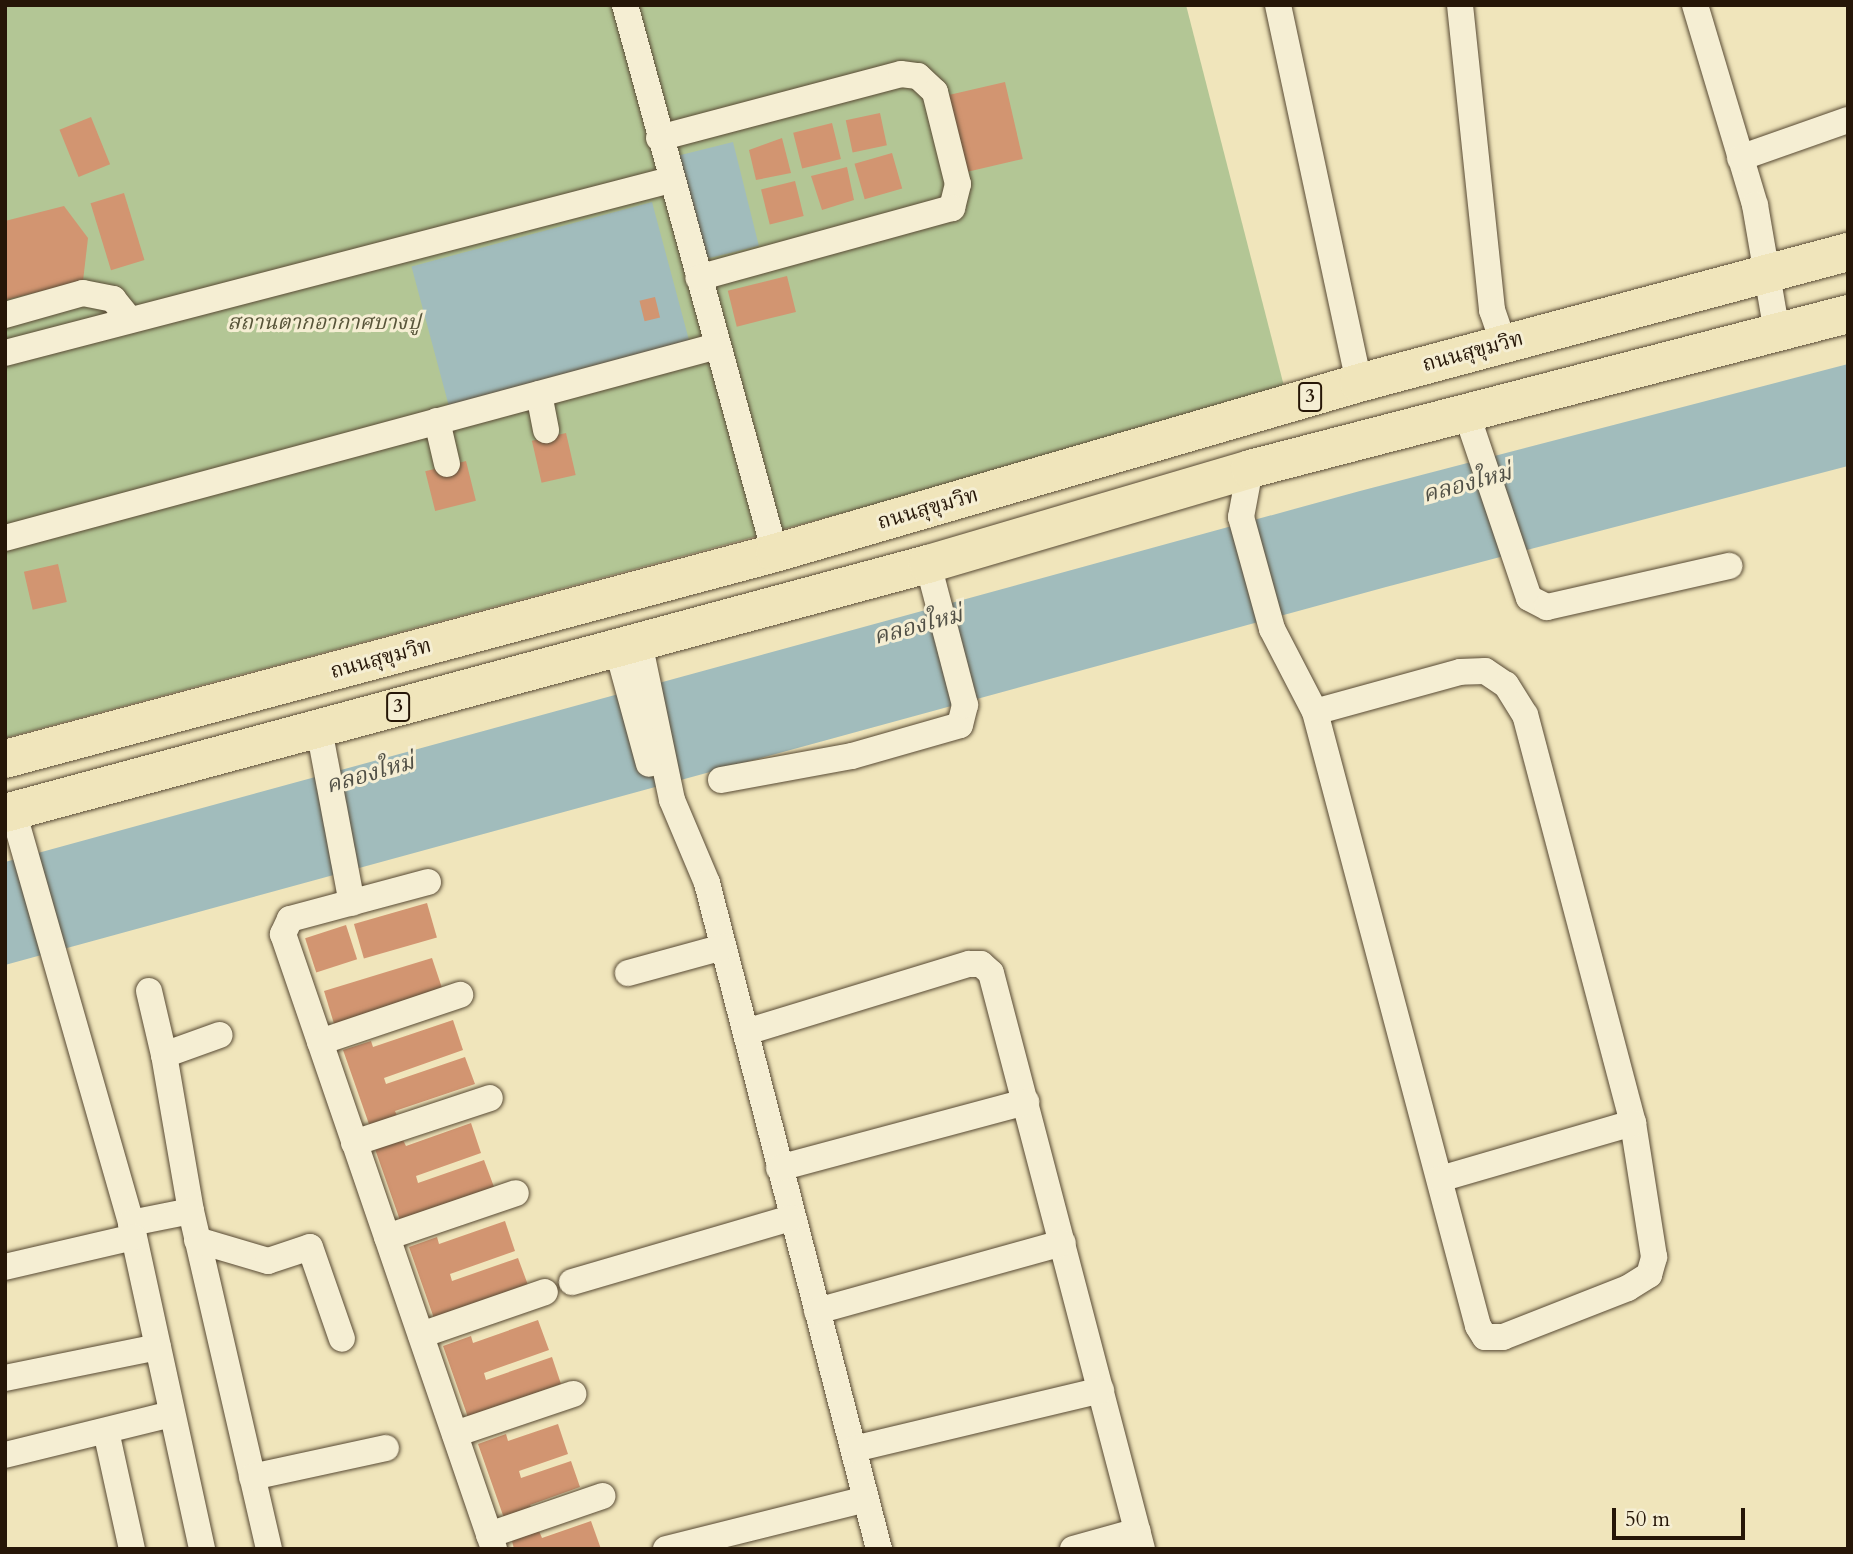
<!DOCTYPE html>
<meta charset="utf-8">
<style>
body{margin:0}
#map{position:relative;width:1853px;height:1554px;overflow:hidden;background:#f0e5bb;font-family:Cardo,"Noto Serif Thai",serif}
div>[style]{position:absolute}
.green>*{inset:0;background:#b3c695}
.water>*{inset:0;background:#a1bcbc;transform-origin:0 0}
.building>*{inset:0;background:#d29571;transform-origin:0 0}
.roads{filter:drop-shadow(0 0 2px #584a34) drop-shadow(0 0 2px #584a34)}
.minor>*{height:26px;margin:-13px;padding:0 13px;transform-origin:13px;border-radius:13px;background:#f5eed3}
.highway>*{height:38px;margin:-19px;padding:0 19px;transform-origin:19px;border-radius:19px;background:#f0e5bb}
span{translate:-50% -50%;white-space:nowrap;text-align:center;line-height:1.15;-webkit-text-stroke:6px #f5eed3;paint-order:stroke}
.shield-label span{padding:2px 5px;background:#f5eed3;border:2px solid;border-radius:5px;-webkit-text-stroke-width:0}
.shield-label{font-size:19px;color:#261607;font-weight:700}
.park-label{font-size:21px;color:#575439;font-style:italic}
.street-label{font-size:21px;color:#261607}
.water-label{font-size:23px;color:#515046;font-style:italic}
.frame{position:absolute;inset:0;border:7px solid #261607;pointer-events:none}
.scale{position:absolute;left:1612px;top:1508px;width:133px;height:32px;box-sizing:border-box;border:4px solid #261607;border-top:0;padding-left:9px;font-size:21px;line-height:24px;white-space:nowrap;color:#261607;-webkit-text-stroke:5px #f5eed3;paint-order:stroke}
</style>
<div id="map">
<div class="green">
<i style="clip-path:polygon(5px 5px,1186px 5px,1286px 394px,5px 738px)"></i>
</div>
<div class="water">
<i style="left:733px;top:142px;width:107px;height:58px;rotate:76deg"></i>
<i style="left:652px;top:202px;width:146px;height:249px;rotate:75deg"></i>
<i style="clip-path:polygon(1848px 364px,1848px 466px,1386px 587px,5px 965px,5px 862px,1360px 491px)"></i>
</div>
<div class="building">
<i style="left:1005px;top:82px;width:79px;height:61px;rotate:77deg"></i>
<i style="left:880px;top:113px;width:33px;height:35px;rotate:78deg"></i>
<i style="left:91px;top:117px;width:51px;height:34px;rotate:68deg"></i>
<i style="left:832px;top:123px;width:37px;height:40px;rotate:76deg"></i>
<i style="clip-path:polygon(782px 138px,791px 173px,756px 180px,749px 150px)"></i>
<i style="left:892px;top:153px;width:37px;height:39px;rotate:74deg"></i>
<i style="clip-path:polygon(847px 167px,854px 200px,822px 210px,811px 176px)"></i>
<i style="left:795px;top:181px;width:36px;height:35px;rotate:76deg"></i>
<i style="left:124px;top:193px;width:70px;height:35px;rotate:73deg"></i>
<i style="clip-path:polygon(64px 206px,88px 238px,83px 281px,5px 300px,5px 221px)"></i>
<i style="left:787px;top:276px;width:37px;height:61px;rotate:76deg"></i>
<i style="left:655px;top:297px;width:21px;height:16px;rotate:76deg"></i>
<i style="left:566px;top:433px;width:43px;height:35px;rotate:77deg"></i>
<i style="left:466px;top:461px;width:41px;height:42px;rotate:76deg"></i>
<i style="left:58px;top:564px;width:39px;height:35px;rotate:77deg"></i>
<i style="left:427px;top:903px;width:36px;height:76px;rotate:74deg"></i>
<i style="left:346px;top:925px;width:36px;height:43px;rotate:72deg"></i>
<i style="clip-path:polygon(432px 958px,442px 988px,335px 1027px,324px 991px)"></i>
<i style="clip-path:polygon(453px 1020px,463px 1050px,384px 1078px,386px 1084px,465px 1057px,475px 1084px,395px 1111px,398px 1118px,370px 1127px,343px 1050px,371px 1041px,373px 1047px)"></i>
<i style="clip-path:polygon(471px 1123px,481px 1153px,416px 1176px,418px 1183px,484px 1160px,494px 1187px,402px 1226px,375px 1149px,403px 1140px,406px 1146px)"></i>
<i style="clip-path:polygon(505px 1221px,515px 1251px,450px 1274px,452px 1281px,518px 1258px,528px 1285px,436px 1324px,409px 1247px,437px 1237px,439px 1244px)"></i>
<i style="clip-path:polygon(538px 1320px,549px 1350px,484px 1373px,486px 1380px,552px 1357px,561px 1384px,496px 1407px,470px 1423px,443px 1346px,471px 1336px,473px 1343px)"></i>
<i style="clip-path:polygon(558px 1424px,568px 1454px,519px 1471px,521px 1478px,571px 1461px,580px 1487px,530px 1505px,533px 1511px,505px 1521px,478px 1444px,506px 1434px,508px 1441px)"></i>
<i style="clip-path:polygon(591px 1521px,601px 1549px,514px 1549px,512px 1541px,539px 1531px,542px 1538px)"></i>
</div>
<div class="roads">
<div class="minor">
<i style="left:625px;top:5px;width:568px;rotate:74.69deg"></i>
<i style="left:1278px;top:5px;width:387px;rotate:77.9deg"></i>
<i style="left:1460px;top:5px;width:307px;rotate:84deg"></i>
<i style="left:1492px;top:310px;width:36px;rotate:71deg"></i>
<i style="left:1695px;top:5px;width:209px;rotate:73.3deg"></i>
<i style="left:1755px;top:205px;width:129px;rotate:80.2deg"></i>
<i style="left:659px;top:138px;width:250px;rotate:-14.8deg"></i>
<i style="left:901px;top:74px;width:17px;rotate:7deg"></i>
<i style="left:918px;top:76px;width:23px;rotate:43deg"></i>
<i style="left:935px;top:92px;width:95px;rotate:76deg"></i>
<i style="left:958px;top:184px;width:25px;rotate:104deg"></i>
<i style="left:952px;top:208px;width:263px;rotate:164.6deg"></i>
<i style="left:1740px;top:158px;width:114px;rotate:-19.4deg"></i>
<i style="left:5px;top:315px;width:81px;rotate:-15.8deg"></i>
<i style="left:83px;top:293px;width:31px;rotate:11deg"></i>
<i style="left:113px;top:299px;width:27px;rotate:51deg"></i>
<i style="left:5px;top:353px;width:687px;rotate:-14.58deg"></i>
<i style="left:539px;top:394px;width:37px;rotate:79deg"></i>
<i style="left:1466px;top:412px;width:196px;rotate:71.3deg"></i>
<i style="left:1529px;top:598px;width:20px;rotate:27deg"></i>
<i style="left:1547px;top:607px;width:187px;rotate:-12.7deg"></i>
<i style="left:437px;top:421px;width:44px;rotate:76.9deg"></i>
<i style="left:1250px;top:469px;width:49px;rotate:100.6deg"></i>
<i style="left:1241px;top:517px;width:116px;rotate:74.5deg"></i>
<i style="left:1272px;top:629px;width:93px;rotate:62.6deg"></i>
<i style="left:1315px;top:712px;width:635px;rotate:75.13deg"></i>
<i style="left:1478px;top:1326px;width:13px;rotate:58deg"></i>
<i style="left:1485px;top:1337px;width:18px"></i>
<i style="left:1503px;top:1337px;width:134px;rotate:-21.4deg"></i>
<i style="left:1628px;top:1288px;width:25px;rotate:-32deg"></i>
<i style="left:1649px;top:1275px;width:19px;rotate:-74deg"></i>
<i style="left:1654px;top:1257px;width:136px;rotate:-98.9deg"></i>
<i style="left:1633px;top:1123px;width:422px;rotate:-104.8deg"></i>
<i style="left:1525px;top:715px;width:36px;rotate:-122deg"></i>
<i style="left:1506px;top:685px;width:25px;rotate:-146deg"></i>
<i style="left:1485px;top:671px;width:25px;rotate:178deg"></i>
<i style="left:1460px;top:672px;width:150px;rotate:164.6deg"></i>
<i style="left:5px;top:538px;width:737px;rotate:-15.09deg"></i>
<i style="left:639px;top:642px;width:161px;rotate:78.2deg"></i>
<i style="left:672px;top:800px;width:90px;rotate:67.1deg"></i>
<i style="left:707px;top:883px;width:688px;rotate:75.52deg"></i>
<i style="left:617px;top:647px;width:121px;rotate:74.7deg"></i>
<i style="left:319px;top:729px;width:177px;rotate:79.3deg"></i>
<i style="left:721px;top:780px;width:133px;rotate:-10.4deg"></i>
<i style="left:852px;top:756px;width:112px;rotate:-16deg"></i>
<i style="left:960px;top:725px;width:21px;rotate:-76deg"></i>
<i style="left:965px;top:705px;width:146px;rotate:-104.7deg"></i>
<i style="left:13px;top:811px;width:429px;rotate:74deg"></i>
<i style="left:131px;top:1223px;width:334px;rotate:77.7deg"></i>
<i style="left:428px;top:882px;width:143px;rotate:165deg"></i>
<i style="left:290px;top:919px;width:17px;rotate:115deg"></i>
<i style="left:283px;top:934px;width:650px;rotate:71.06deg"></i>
<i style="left:628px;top:973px;width:98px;rotate:-15.3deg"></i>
<i style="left:149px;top:991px;width:66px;rotate:76.8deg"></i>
<i style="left:746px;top:1032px;width:233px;rotate:-17deg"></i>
<i style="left:969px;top:964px;width:12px"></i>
<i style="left:981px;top:964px;width:13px;rotate:42deg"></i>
<i style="left:991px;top:973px;width:595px;rotate:75.31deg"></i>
<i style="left:320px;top:1042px;width:148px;rotate:-18.6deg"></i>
<i style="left:354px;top:1143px;width:143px;rotate:-18.3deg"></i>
<i style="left:779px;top:1168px;width:256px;rotate:-15deg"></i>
<i style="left:1440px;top:1179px;width:201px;rotate:-16.2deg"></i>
<i style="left:191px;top:1211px;width:158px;rotate:-99.8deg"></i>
<i style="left:164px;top:1055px;width:59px;rotate:-19.7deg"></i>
<i style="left:131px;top:1223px;width:61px;rotate:-11.3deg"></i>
<i style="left:191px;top:1211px;width:347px;rotate:77deg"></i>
<i style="left:387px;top:1237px;width:136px;rotate:-18.8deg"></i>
<i style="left:197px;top:1240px;width:74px;rotate:16.5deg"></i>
<i style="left:268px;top:1261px;width:44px;rotate:-18.4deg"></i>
<i style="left:310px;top:1247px;width:97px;rotate:70.8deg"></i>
<i style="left:5px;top:1267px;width:132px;rotate:-13.1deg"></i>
<i style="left:572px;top:1282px;width:228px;rotate:-16.3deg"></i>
<i style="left:817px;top:1311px;width:255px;rotate:-15.5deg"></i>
<i style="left:421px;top:1335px;width:131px;rotate:-19.1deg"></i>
<i style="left:5px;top:1378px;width:156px;rotate:-11.5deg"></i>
<i style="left:106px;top:1431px;width:121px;rotate:77.6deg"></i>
<i style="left:455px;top:1434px;width:125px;rotate:-18.7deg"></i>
<i style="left:854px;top:1449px;width:254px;rotate:-13.4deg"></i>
<i style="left:5px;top:1455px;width:172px;rotate:-13.8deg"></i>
<i style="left:252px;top:1477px;width:137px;rotate:-12.2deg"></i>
<i style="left:489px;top:1535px;width:120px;rotate:-19deg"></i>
<i style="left:666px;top:1549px;width:206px;rotate:-14deg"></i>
<i style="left:1073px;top:1549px;width:67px;rotate:-15.5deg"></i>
</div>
<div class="highway">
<i style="left:5px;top:759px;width:797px;rotate:-14.98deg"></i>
<i style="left:775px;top:553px;width:608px;rotate:-16.23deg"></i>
<i style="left:1359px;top:383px;width:506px;rotate:-15deg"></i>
<i style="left:5px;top:813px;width:956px;rotate:-15.1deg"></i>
<i style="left:928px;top:564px;width:336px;rotate:-16.4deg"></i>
<i style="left:1250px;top:469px;width:618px;rotate:-14.53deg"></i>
</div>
</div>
<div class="shield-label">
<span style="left:1310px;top:397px">3</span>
<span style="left:398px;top:707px">3</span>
</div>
<div class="park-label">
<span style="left:324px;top:323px">สถานตากอากาศบางปู</span>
</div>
<div class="street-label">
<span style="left:1473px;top:352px;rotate:-15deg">ถนนสุขุมวิท</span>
<span style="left:928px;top:509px;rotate:-16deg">ถนนสุขุมวิท</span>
<span style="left:381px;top:659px;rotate:-15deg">ถนนสุขุมวิท</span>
</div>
<div class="water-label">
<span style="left:1467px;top:484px;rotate:-15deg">คลองใหม่</span>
<span style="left:918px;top:626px;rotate:-15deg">คลองใหม่</span>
<span style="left:370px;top:774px;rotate:-16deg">คลองใหม่</span>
</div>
<div class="frame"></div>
<div class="scale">50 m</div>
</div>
